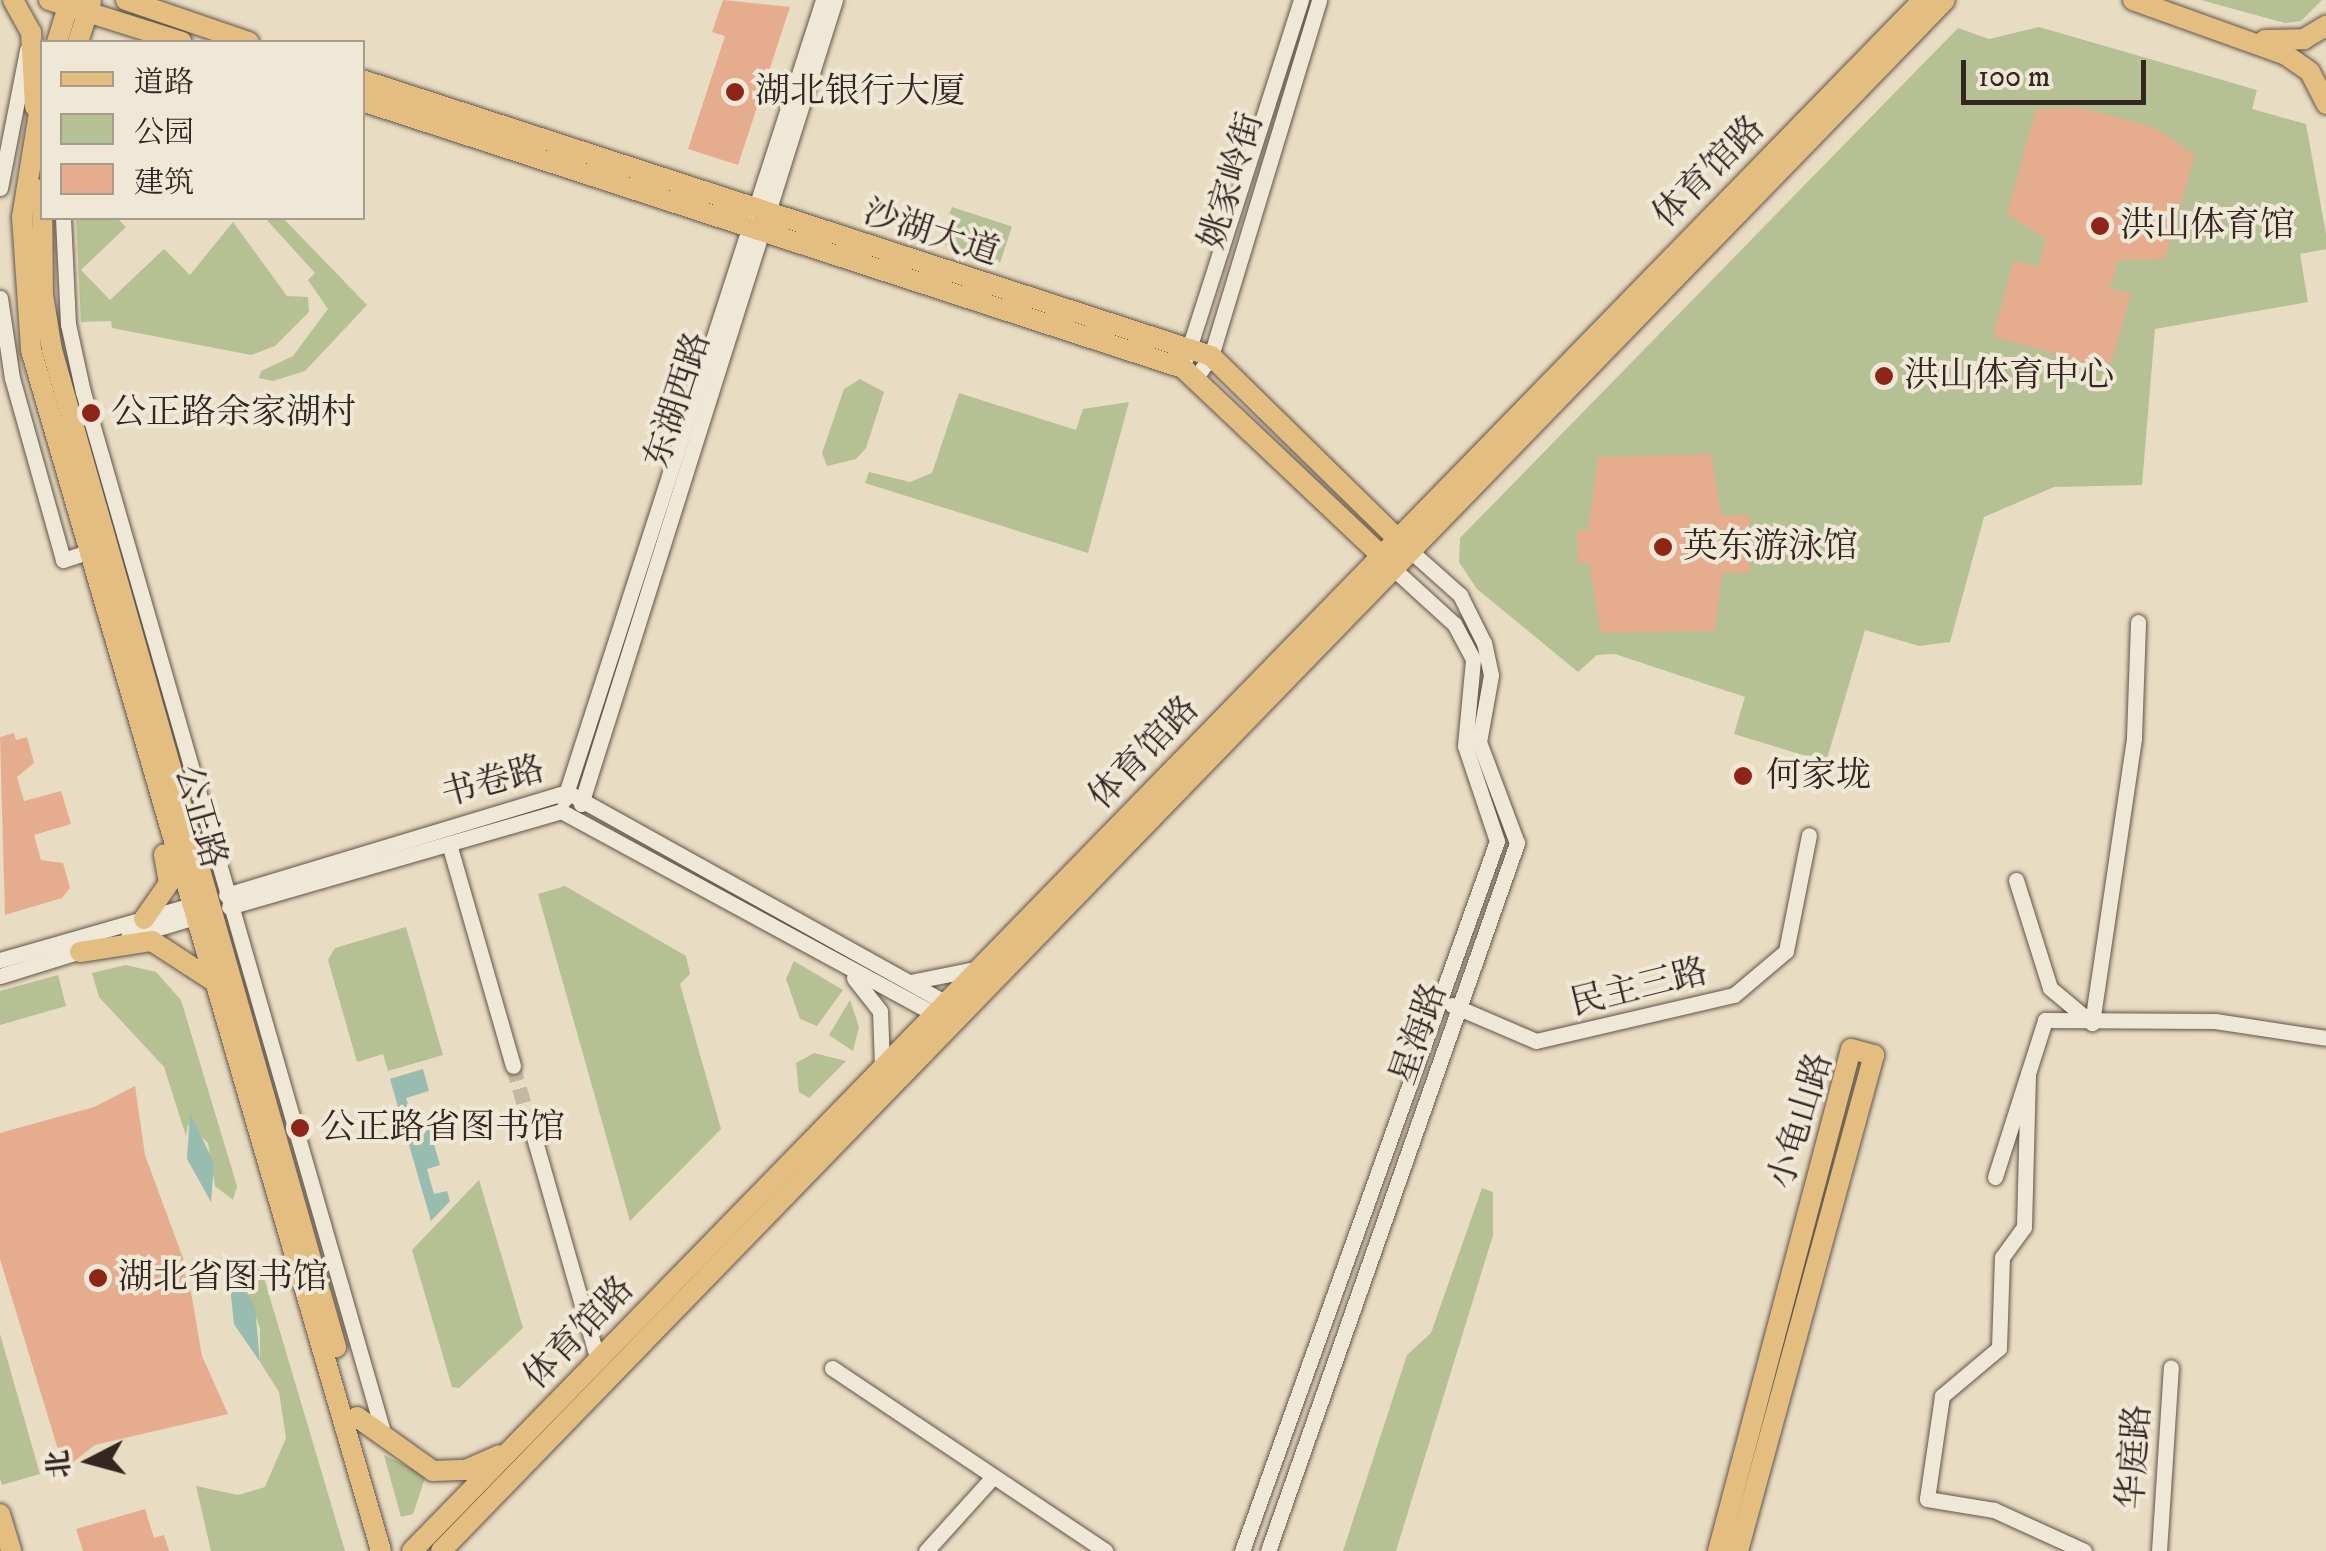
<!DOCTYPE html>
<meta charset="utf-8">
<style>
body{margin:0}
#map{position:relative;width:2326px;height:1551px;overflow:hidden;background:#e8dcc2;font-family:"IM FELL DW Pica","Noto Serif SC",serif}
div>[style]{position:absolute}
.green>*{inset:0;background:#b5c094;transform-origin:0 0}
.water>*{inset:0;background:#98bcaf}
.building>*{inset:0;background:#e5ad8e}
.minor-tunnel>*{height:15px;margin-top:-7.5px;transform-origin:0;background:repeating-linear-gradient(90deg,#c4b8a2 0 15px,transparent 0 23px)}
.roads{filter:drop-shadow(0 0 2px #61544a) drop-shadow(0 0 2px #61544a)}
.minor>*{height:15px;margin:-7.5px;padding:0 7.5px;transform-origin:7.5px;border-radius:7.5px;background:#f0e8d7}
.major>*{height:20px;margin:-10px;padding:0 10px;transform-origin:10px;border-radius:10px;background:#e4be81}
.dots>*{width:28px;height:28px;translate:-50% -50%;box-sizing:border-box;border:5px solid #f0e8d7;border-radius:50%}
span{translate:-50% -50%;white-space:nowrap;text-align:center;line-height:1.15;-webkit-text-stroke:8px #f0e8d7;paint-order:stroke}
.poi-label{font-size:35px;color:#342722}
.left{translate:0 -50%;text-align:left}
.street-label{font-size:35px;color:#342722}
.legend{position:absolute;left:40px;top:40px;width:325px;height:180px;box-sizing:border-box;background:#f0e8d7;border:2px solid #a59b8f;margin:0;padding:12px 18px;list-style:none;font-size:30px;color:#342722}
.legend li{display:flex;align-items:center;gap:20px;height:50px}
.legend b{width:50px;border:2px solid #a59b8f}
.north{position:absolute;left:40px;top:1411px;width:100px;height:100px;-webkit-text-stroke:8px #f0e8d7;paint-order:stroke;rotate:264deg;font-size:28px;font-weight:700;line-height:40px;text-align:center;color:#342722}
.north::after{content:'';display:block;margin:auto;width:35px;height:45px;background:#342722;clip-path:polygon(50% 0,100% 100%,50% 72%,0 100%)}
.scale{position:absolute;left:1961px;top:60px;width:185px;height:45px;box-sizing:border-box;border:5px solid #342722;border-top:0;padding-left:12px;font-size:30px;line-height:35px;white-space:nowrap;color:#342722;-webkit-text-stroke:8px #f0e8d7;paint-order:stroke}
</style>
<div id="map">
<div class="green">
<i style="clip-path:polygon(2201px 0,2322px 0,2301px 21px,2285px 23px)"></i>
<i style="clip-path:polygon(2039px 27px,2257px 90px,2252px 109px,2306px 124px,2326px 234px,2326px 249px,2300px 254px,2308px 302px,2155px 329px,2142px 485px,2054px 487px,1984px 517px,1950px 642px,1919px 646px,1865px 630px,1826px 762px,1734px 734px,1745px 697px,1615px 654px,1597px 655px,1578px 672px,1477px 589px,1459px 562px,1460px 538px,1958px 28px,1989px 39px)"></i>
<i style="left:952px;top:207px;width:63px;height:38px;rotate:18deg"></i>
<i style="clip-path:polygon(76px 218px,117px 218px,126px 227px,81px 270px,110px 300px,164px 249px,190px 275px,233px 222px,287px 296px,308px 297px,309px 312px,275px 346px,251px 355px,112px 328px,111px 321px,81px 322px)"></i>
<i style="clip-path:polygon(265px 218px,283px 218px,367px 305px,305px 371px,273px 381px,259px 378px,261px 371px,293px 356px,328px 309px,308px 280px,315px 273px)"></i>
<i style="clip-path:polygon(860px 379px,884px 392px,866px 448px,856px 459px,827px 466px,822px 453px,844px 389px)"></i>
<i style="clip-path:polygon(959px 393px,1076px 430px,1083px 409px,1129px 402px,1088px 553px,865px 483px,869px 472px,910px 482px,932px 473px)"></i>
<i style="clip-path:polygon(565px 886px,686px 956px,690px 974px,680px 984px,721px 1129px,630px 1221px,538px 894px)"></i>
<i style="clip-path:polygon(406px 927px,443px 1055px,388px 1071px,383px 1054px,357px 1062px,328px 960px,335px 948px)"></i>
<i style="clip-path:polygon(794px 961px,843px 990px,817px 1026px,800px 1019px,786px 979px)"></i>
<i style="clip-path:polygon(126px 965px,156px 972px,181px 1000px,237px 1186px,233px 1200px,215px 1186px,208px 1143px,188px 1124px,186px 1136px,164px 1067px,99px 997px,92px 973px)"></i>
<i style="clip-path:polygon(58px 975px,66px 1006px,0 1025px,0 991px)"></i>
<i style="clip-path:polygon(850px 1000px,859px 1027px,853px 1051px,829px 1035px)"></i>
<i style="clip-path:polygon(814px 1053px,846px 1061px,809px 1098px,799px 1092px,796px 1063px)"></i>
<i style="clip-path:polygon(479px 1180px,523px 1328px,459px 1388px,452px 1387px,412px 1250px)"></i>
<i style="clip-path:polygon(1482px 1188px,1493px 1192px,1493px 1235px,1396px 1551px,1343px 1551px,1407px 1355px,1431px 1333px)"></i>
<i style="clip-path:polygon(257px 1266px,262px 1271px,345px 1551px,211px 1551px,196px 1486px,238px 1495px,265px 1487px,286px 1438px,279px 1392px,260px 1362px,260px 1328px,244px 1286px,246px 1269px)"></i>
<i style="clip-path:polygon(0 1334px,40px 1474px,2px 1485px,0 1479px)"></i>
<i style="clip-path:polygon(384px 1455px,426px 1475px,413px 1514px,401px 1517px)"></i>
</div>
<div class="water">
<i style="clip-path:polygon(423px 1069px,429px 1091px,406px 1098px,414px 1123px,427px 1120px,440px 1165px,427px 1169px,434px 1194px,447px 1191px,450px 1201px,431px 1221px,390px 1079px)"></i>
<i style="clip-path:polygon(190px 1113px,214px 1163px,211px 1202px,187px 1159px)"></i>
<i style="clip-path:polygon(229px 1277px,237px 1277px,255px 1307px,260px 1362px,234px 1324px)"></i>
</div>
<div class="building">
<i style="clip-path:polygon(723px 0,790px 7px,738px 165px,688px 149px,725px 36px,712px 32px)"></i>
<i style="clip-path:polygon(2083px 108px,2155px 128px,2195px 155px,2165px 259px,2118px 260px,2110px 288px,2131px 294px,2109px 369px,1993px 336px,2014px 260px,2038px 267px,2046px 239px,2007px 214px,2036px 109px)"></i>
<i style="clip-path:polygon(1711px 454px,1721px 515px,1749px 515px,1750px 572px,1722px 573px,1715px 631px,1601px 633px,1589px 563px,1578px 563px,1577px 530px,1588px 530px,1598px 457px)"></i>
<i style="clip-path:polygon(14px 733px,16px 740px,27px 737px,34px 763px,17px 777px,24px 801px,61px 791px,71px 824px,34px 835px,41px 860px,63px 863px,70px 888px,62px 898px,5px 915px,0 737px)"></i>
<i style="clip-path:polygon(135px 1086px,145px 1155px,187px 1269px,202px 1356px,228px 1414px,95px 1445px,64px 1469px,0 1259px,0 1133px,94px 1107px)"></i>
<i style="clip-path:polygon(145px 1509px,154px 1538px,164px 1535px,169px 1551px,83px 1551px,76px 1529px)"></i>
</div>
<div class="minor-tunnel">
<i style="left:513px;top:1066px;width:64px;rotate:73.6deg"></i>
</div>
<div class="roads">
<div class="minor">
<i style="left:0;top:188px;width:141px;rotate:-78.9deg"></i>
<i style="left:63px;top:218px;width:106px;rotate:87.3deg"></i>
<i style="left:68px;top:324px;width:70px;rotate:77.6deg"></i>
<i style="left:83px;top:392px;width:1090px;rotate:73.91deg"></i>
<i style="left:0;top:298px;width:81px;rotate:81.5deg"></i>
<i style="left:12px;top:378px;width:189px;rotate:74.3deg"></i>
<i style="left:63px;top:560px;width:26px;rotate:-18deg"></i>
<i style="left:1186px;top:358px;width:376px;rotate:-72.2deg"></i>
<i style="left:1196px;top:377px;width:26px;rotate:-54deg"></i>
<i style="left:1211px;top:356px;width:372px;rotate:-73.1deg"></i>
<i style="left:564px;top:800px;width:841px;rotate:-72.06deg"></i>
<i style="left:581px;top:804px;width:843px;rotate:-72.47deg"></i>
<i style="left:449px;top:844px;width:231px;rotate:73.9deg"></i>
<i style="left:2016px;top:880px;width:113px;rotate:72.5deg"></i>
<i style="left:2050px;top:988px;width:55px;rotate:39.8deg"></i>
<i style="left:2092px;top:1023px;width:288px;rotate:-81.6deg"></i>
<i style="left:2134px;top:738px;width:116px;rotate:-88deg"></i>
<i style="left:226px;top:895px;width:356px;rotate:-16.8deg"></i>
<i style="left:567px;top:792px;width:440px;rotate:29.1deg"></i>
<i style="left:229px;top:907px;width:346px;rotate:-16.1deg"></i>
<i style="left:561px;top:811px;width:436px;rotate:28.5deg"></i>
<i style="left:128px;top:937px;width:77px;rotate:-16.6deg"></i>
<i style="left:0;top:960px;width:207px;rotate:-16deg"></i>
<i style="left:0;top:976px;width:91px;rotate:-17.2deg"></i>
<i style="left:854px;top:978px;width:42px;rotate:51.8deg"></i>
<i style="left:880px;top:1011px;width:55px;rotate:87.9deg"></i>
<i style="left:910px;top:982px;width:66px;rotate:-11.3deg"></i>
<i style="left:1452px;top:1005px;width:91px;rotate:23.2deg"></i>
<i style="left:1536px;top:1041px;width:203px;rotate:-13.1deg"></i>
<i style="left:1734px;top:995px;width:68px;rotate:-40.2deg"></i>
<i style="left:1786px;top:951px;width:118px;rotate:-78.8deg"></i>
<i style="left:2028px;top:1073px;width:154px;rotate:91.5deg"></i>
<i style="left:2024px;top:1227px;width:37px;rotate:126deg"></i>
<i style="left:2002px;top:1257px;width:91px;rotate:91.9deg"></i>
<i style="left:1999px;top:1348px;width:75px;rotate:139.9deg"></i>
<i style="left:1942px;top:1396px;width:104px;rotate:98.3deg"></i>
<i style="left:1927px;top:1499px;width:68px;rotate:9.3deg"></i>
<i style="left:1994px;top:1510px;width:99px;rotate:24.5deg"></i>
<i style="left:531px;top:1127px;width:242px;rotate:74deg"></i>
<i style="left:1995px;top:1177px;width:165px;rotate:-72.3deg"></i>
<i style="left:2045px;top:1020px;width:170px;rotate:0.3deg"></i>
<i style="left:2215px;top:1021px;width:112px;rotate:8.7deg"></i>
<i style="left:832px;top:1368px;width:329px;rotate:33.8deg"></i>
<i style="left:926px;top:1551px;width:97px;rotate:-47.9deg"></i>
<i style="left:1242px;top:1551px;width:754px;rotate:-70.24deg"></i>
<i style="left:1497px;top:841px;width:100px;rotate:-108.6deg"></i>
<i style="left:1465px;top:746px;width:87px;rotate:-84.7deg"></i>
<i style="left:1473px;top:659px;width:40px;rotate:-118deg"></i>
<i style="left:1454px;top:624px;width:77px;rotate:-137.6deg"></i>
<i style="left:1268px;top:1551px;width:751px;rotate:-70.62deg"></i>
<i style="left:1517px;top:843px;width:108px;rotate:-110.6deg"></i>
<i style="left:1479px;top:742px;width:68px;rotate:-79.8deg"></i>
<i style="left:1491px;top:675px;width:33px;rotate:-102deg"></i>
<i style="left:1484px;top:643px;width:54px;rotate:-116.6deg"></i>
<i style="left:1460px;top:595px;width:62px;rotate:-138.3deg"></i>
<i style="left:2159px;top:1551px;width:184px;rotate:-86.3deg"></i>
</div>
<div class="major">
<i style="left:13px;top:0;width:37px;rotate:61deg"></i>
<i style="left:31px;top:32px;width:75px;rotate:86.9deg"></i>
<i style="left:49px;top:0;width:139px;rotate:17.5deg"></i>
<i style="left:126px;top:0;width:130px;rotate:18.9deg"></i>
<i style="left:2133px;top:0;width:163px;rotate:19.8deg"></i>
<i style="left:2286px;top:55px;width:29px;rotate:35deg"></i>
<i style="left:2310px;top:72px;width:36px;rotate:63deg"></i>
<i style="left:2265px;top:40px;width:39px;rotate:-1deg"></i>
<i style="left:2304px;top:39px;width:26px;rotate:-31deg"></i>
<i style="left:57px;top:42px;width:44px;rotate:-72.8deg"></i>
<i style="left:78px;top:42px;width:42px;rotate:-72deg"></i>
<i style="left:362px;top:80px;width:893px;rotate:18.01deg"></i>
<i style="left:1211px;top:356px;width:272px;rotate:44.4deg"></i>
<i style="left:42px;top:94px;width:125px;rotate:99.2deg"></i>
<i style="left:22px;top:217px;width:133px;rotate:86.1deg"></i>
<i style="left:31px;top:350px;width:1251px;rotate:73.75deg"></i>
<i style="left:362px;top:101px;width:863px;rotate:18.02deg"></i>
<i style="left:1183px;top:368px;width:285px;rotate:43.4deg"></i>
<i style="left:42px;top:189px;width:106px;rotate:89.5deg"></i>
<i style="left:43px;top:295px;width:56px;rotate:80.7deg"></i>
<i style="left:52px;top:350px;width:1037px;rotate:74.1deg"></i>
<i style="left:144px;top:919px;width:44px;rotate:-55.2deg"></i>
<i style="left:169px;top:883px;width:29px;rotate:-100deg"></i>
<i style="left:80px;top:952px;width:73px;rotate:-8.7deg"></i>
<i style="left:152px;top:941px;width:75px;rotate:33.1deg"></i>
<i style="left:357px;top:1417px;width:93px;rotate:35.4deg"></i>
<i style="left:433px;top:1471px;width:33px;rotate:-2deg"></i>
<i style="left:466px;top:1470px;width:36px;rotate:-24deg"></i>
<i style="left:0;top:1514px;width:39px;rotate:73deg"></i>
<i style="left:412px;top:1551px;width:2165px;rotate:-45.75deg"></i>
<i style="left:441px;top:1551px;width:2160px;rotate:-45.88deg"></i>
<i style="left:1718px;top:1551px;width:519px;rotate:-75.16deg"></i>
<i style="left:1851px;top:1049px;width:24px;rotate:15deg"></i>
<i style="left:1874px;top:1055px;width:514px;rotate:105.33deg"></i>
</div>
</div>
<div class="dots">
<i style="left:735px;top:92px;background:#8f2418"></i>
<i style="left:2100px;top:226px;background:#8f2418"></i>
<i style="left:1884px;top:376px;background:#8f2418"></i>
<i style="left:91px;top:413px;background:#8f2418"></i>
<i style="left:1663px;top:547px;background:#8f2418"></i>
<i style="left:1743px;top:776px;background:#8f2418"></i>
<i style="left:300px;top:1128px;background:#8f2418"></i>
<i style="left:98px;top:1278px;background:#8f2418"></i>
</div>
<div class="poi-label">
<span class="left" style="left:755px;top:92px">湖北银行大厦</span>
<span class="left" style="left:2120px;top:226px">洪山体育馆</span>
<span class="left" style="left:1904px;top:376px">洪山体育中心</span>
<span class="left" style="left:111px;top:413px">公正路余家湖村</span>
<span class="left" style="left:1683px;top:547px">英东游泳馆</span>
<span class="left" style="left:1766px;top:776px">何家垅</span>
<span class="left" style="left:320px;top:1128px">公正路省图书馆</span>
<span class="left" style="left:118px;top:1278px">湖北省图书馆</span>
</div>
<div class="street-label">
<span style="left:1709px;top:172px;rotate:-45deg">体育馆路</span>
<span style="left:1232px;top:181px;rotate:-73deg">姚家岭街</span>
<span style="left:931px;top:233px;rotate:18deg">沙湖大道</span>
<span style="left:678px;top:400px;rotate:-72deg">东湖西路</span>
<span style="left:1144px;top:753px;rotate:-46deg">体育馆路</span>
<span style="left:493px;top:782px;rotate:-15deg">书卷路</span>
<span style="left:200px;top:817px;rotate:74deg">公正路</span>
<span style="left:1639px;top:988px;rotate:-14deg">民主三路</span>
<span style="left:1419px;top:1034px;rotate:-71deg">星海路</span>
<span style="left:1801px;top:1121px;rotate:-73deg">小龟山路</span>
<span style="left:579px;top:1333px;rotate:-46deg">体育馆路</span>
<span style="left:2135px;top:1457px;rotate:-86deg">华庭路</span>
</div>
<ul class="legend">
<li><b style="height:12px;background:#e4be81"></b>道路</li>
<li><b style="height:28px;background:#b5c094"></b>公园</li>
<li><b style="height:28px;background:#e5ad8e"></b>建筑</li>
</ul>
<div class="north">北</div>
<div class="scale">100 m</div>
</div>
